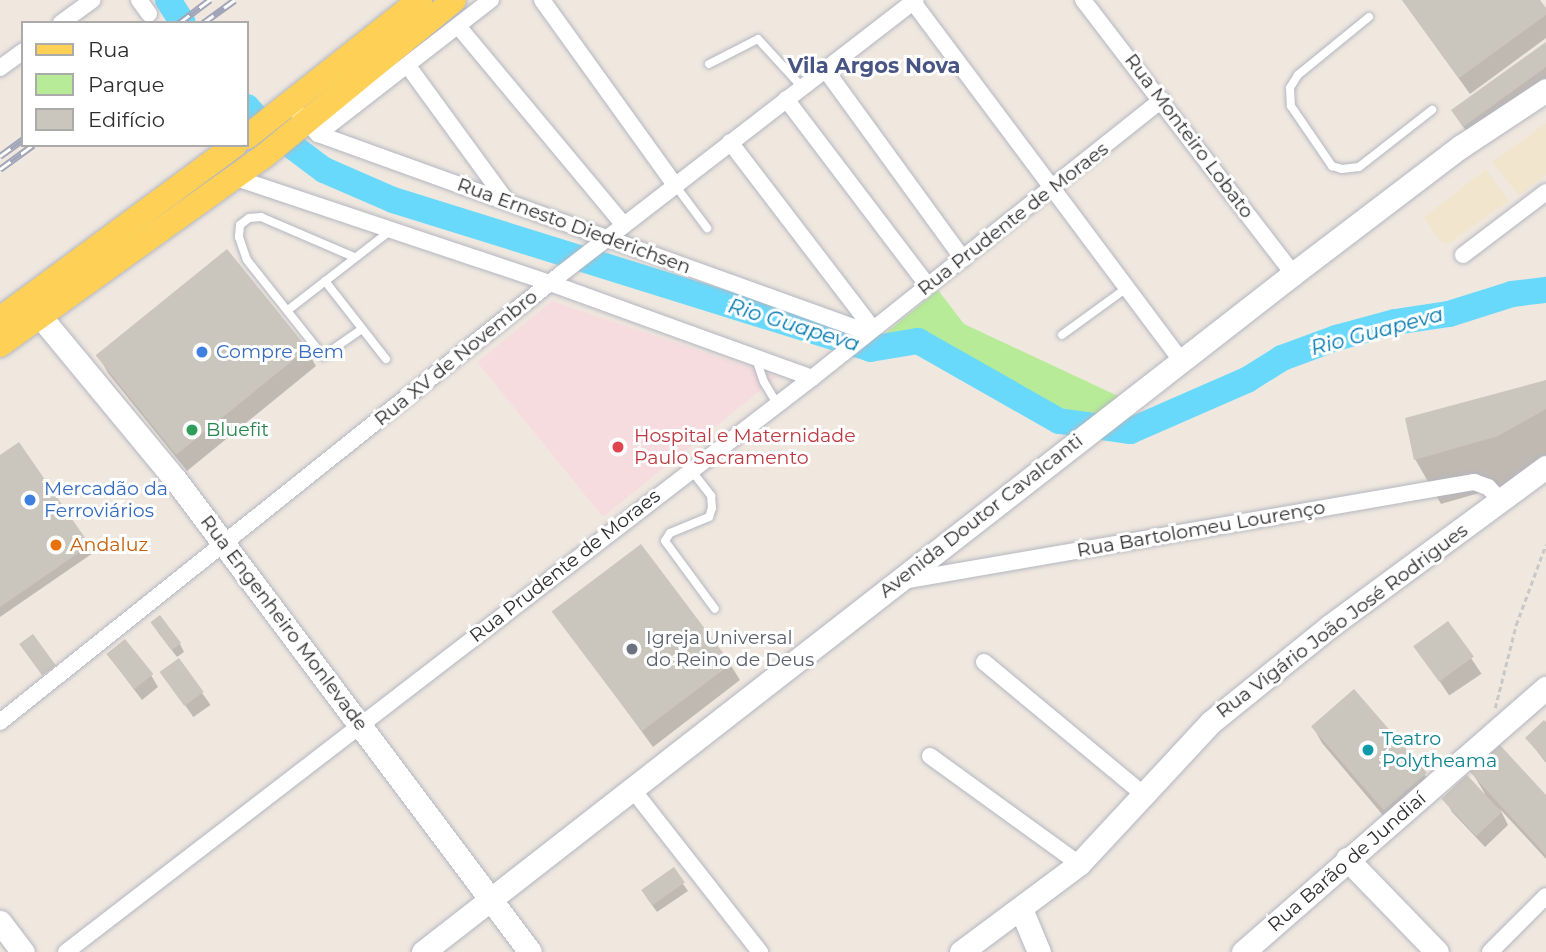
<!DOCTYPE html>
<meta charset="utf-8">
<style>
body{margin:0}
#map{position:relative;width:1546px;height:952px;overflow:hidden;background:#f0e8df;font-family:Montserrat,sans-serif}
div>[style]{position:absolute}
.education>*{inset:0;background:#f2e5cd}
.medical>*{inset:0;background:#f7dcdf}
.green>*{inset:0;background:#b7eb97}
.shadow>*{inset:0;background:#0003;transform-origin:0 0}
.river>*{height:26px;margin:-13px;padding:0 13px;transform-origin:13px;border-radius:13px;background:#69d9fb}
.building>*{inset:0;background:#cbc6bd;transform-origin:0 0}
.path>*{height:2.5px;margin-top:-1.25px;transform-origin:0;background:repeating-linear-gradient(90deg,#c8c8c8 0 5px,transparent 0 8.5px)}
.roads{filter:drop-shadow(0 0 2px #b3b6c2) drop-shadow(0 0 2px #b3b6c2)}
.lane>*{height:8px;margin:-4px;padding:0 4px;transform-origin:4px;border-radius:4px;background:#fff}
.street>*{height:16px;margin:-8px;padding:0 8px;transform-origin:8px;border-radius:8px;background:#fff}
.secondary>*{height:23px;margin:-11.5px;padding:0 11.5px;transform-origin:11.5px;border-radius:11.5px;background:#fff}
.primary>*{height:24px;margin:-12px;padding:0 12px;transform-origin:12px;border-radius:12px;background:#fed156}
.rail>*{height:7px;margin-top:-3.5px;transform-origin:0;background:repeating-linear-gradient(90deg,#fff 0 13px,#a1a5b9 0 26px);box-sizing:border-box;border-block:2px solid #a1a5b9}
.dots>*{width:19px;height:19px;translate:-50% -50%;box-sizing:border-box;border:4px solid #fff;border-radius:50%}
span{translate:-50% -50%;white-space:nowrap;text-align:center;line-height:1.15;-webkit-text-stroke:6px #fff;paint-order:stroke}
.street-label{font-size:19px;color:#2d2d2d}
.shop-label{font-size:19px;color:#366cbe}
.left{translate:0 -50%;text-align:left}
.leisure-label{font-size:19px;color:#27864d}
.health-label{font-size:19px;color:#be3a42}
.food-label{font-size:19px;color:#c56008}
.worship-label{font-size:19px;color:#5b616d}
.culture-label{font-size:19px;color:#0d838f}
.neighbourhood-label{font-size:21px;color:#485584;font-weight:700}
.water-label{font-size:21px;color:#0079af;font-style:italic}
.legend{position:absolute;left:21px;top:21px;width:228px;height:126px;box-sizing:border-box;background:#fff;border:2px solid #ababab;margin:0;padding:9px 12px;list-style:none;font-size:21px;color:#2d2d2d}
.legend li{display:flex;align-items:center;gap:14px;height:35px}
.legend b{width:35px;border:2px solid #ababab}
</style>
<div id="map">
<div class="education">
<i style="clip-path:polygon(1546px 123px,1546px 175px,1519px 195px,1492px 162px)"></i>
<i style="clip-path:polygon(1486px 169px,1509px 201px,1448px 244px,1439px 240px,1424px 217px)"></i>
</div>
<div class="medical">
<i style="clip-path:polygon(552px 301px,777px 377px,603px 517px,477px 362px)"></i>
</div>
<div class="green">
<i style="clip-path:polygon(938px 290px,964px 324px,1120px 397px,1097px 418px,1052px 405px,964px 355px,915px 333px,875px 342px)"></i>
</div>
<div class="shadow">
<i style="clip-path:polygon(1402px 0,1538px 0,1546px 11px,1546px 38px,1470px 94px)"></i>
<i style="clip-path:polygon(1546px 44px,1546px 84px,1471px 138px,1460px 122px)"></i>
<i style="clip-path:polygon(306px 349px,316px 366px,187px 471px,108px 373px,99px 357px)"></i>
<i style="clip-path:polygon(1546px 382px,1546px 468px,1524px 480px,1441px 504px,1415px 459px)"></i>
<i style="clip-path:polygon(0 457px,93px 553px,0 617px)"></i>
<i style="clip-path:polygon(555px 613px,730px 664px,740px 680px,653px 747px)"></i>
<i style="left:1448px;top:624px;width:60px;height:39px;rotate:56deg"></i>
<i style="clip-path:polygon(157px 631px,180px 644px,184px 652px,177px 657px)"></i>
<i style="clip-path:polygon(108px 655px,151px 675px,158px 687px,142px 700px)"></i>
<i style="left:179px;top:660px;width:55px;height:21px;rotate:55deg"></i>
<i style="clip-path:polygon(1546px 725px,1546px 763px,1527px 738px)"></i>
<i style="clip-path:polygon(1313px 727px,1424px 774px,1434px 790px,1392px 826px,1322px 743px)"></i>
<i style="clip-path:polygon(1472px 772px,1546px 798px,1546px 859px,1500px 809px,1508px 825px,1485px 847px,1452px 812px,1445px 799px,1485px 794px)"></i>
<i style="clip-path:polygon(683px 884px,688px 891px,657px 912px,647px 898px)"></i>
</div>
<div class="river">
<i style="left:168px;top:0;width:27px;rotate:57deg"></i>
<i style="left:247px;top:107px;width:20px;rotate:49deg"></i>
<i style="left:260px;top:122px;width:80px;rotate:36.9deg"></i>
<i style="left:324px;top:170px;width:75px;rotate:23.5deg"></i>
<i style="left:393px;top:200px;width:500px;rotate:17.3deg"></i>
<i style="left:870px;top:349px;width:49px;rotate:-9.5deg"></i>
<i style="left:918px;top:341px;width:162px;rotate:29.6deg"></i>
<i style="left:1059px;top:421px;width:72px;rotate:8deg"></i>
<i style="left:1130px;top:431px;width:128px;rotate:-23.6deg"></i>
<i style="left:1247px;top:380px;width:41px;rotate:-32.2deg"></i>
<i style="left:1282px;top:358px;width:58px;rotate:-20.3deg"></i>
<i style="left:1336px;top:338px;width:61px;rotate:-15.2deg"></i>
<i style="left:1395px;top:322px;width:55px;rotate:-8.4deg"></i>
<i style="left:1449px;top:314px;width:66px;rotate:-17.6deg"></i>
<i style="left:1512px;top:294px;width:34px;rotate:-7deg"></i>
</div>
<div class="building">
<i style="clip-path:polygon(1402px 0,1540px 0,1546px 8px,1546px 15px,1459px 78px)"></i>
<i style="clip-path:polygon(1546px 42px,1546px 67px,1463px 127px,1451px 110px)"></i>
<i style="left:227px;top:249px;width:128px;height:169px;rotate:51deg"></i>
<i style="clip-path:polygon(1546px 380px,1546px 409px,1498px 436px,1414px 460px,1405px 418px)"></i>
<i style="clip-path:polygon(19px 442px,90px 545px,0 607px,0 455px)"></i>
<i style="left:641px;top:544px;width:150px;height:112px;rotate:53deg"></i>
<i style="left:160px;top:615px;width:35px;height:12px;rotate:53deg"></i>
<i style="left:1448px;top:621px;width:44px;height:43px;rotate:54deg"></i>
<i style="left:33px;top:634px;width:39px;height:17px;rotate:54deg"></i>
<i style="left:125px;top:639px;width:45px;height:24px;rotate:51deg"></i>
<i style="left:179px;top:658px;width:42px;height:24px;rotate:54deg"></i>
<i style="left:1354px;top:689px;width:111px;height:57px;rotate:49deg"></i>
<i style="clip-path:polygon(1544px 720px,1546px 722px,1546px 761px,1525px 738px)"></i>
<i style="clip-path:polygon(1500px 745px,1546px 795px,1546px 855px,1470px 772px)"></i>
<i style="left:1467px;top:775px;width:51px;height:35px;rotate:47deg"></i>
<i style="left:674px;top:867px;width:19px;height:40px;rotate:55deg"></i>
</div>
<div class="path">
<i style="left:1495px;top:708px;width:86px;rotate:-75.8deg"></i>
<i style="left:1516px;top:625px;width:86px;rotate:-69.7deg"></i>
</div>
<div class="roads">
<div class="lane">
<i style="left:1369px;top:17px;width:92px;rotate:140.8deg"></i>
<i style="left:1298px;top:75px;width:15px;rotate:122deg"></i>
<i style="left:1290px;top:88px;width:18px;rotate:87deg"></i>
<i style="left:1291px;top:106px;width:73px;rotate:55.7deg"></i>
<i style="left:1332px;top:166px;width:10px;rotate:17deg"></i>
<i style="left:1342px;top:169px;width:17px;rotate:-7deg"></i>
<i style="left:1359px;top:167px;width:93px;rotate:-38deg"></i>
<i style="left:709px;top:64px;width:55px;rotate:-27deg"></i>
<i style="left:758px;top:39px;width:65px;rotate:47.5deg"></i>
<i style="left:675px;top:185px;width:54px;rotate:53.3deg"></i>
<i style="left:354px;top:257px;width:101px;rotate:-156.7deg"></i>
<i style="left:261px;top:217px;width:12px;rotate:175deg"></i>
<i style="left:249px;top:218px;width:11px;rotate:142deg"></i>
<i style="left:240px;top:225px;width:12px;rotate:95deg"></i>
<i style="left:239px;top:237px;width:24px;rotate:71deg"></i>
<i style="left:247px;top:260px;width:122px;rotate:51.6deg"></i>
<i style="left:323px;top:356px;width:47px;rotate:-34.7deg"></i>
<i style="left:325px;top:281px;width:99px;rotate:52deg"></i>
<i style="left:288px;top:310px;width:130px;rotate:-37.8deg"></i>
<i style="left:1062px;top:335px;width:78px;rotate:-36.1deg"></i>
<i style="left:756px;top:359px;width:24px;rotate:71deg"></i>
<i style="left:764px;top:382px;width:26px;rotate:59deg"></i>
<i style="left:691px;top:470px;width:33px;rotate:52deg"></i>
<i style="left:711px;top:496px;width:12px;rotate:85deg"></i>
<i style="left:712px;top:508px;width:9px;rotate:108deg"></i>
<i style="left:709px;top:517px;width:42px;rotate:157.7deg"></i>
<i style="left:670px;top:533px;width:9px;rotate:122deg"></i>
<i style="left:665px;top:541px;width:84px;rotate:53.7deg"></i>
</div>
<div class="street">
<i style="left:139px;top:0;width:17px;rotate:54deg"></i>
<i style="left:542px;top:0;width:228px;rotate:54.3deg"></i>
<i style="left:1083px;top:0;width:345px;rotate:52.5deg"></i>
<i style="left:913px;top:2px;width:447px;rotate:53.2deg"></i>
<i style="left:61px;top:23px;width:39px;rotate:-36deg"></i>
<i style="left:458px;top:26px;width:259px;rotate:50.2deg"></i>
<i style="left:408px;top:66px;width:165px;rotate:53.9deg"></i>
<i style="left:0;top:68px;width:29px;rotate:-36deg"></i>
<i style="left:825px;top:69px;width:235px;rotate:54deg"></i>
<i style="left:786px;top:99px;width:235px;rotate:52.8deg"></i>
<i style="left:300px;top:115px;width:26px;rotate:47deg"></i>
<i style="left:318px;top:134px;width:584px;rotate:19.83deg"></i>
<i style="left:318px;top:134px;width:219px;rotate:-37.8deg"></i>
<i style="left:730px;top:142px;width:234px;rotate:52.6deg"></i>
<i style="left:233px;top:177px;width:334px;rotate:18.5deg"></i>
<i style="left:550px;top:283px;width:279px;rotate:19.9deg"></i>
<i style="left:1463px;top:255px;width:104px;rotate:-37.2deg"></i>
<i style="left:902px;top:581px;width:581px;rotate:-9.82deg"></i>
<i style="left:1474px;top:482px;width:15px;rotate:20deg"></i>
<i style="left:1488px;top:487px;width:18px;rotate:47deg"></i>
<i style="left:984px;top:662px;width:208px;rotate:39.7deg"></i>
<i style="left:0;top:722px;width:718px;rotate:-38.61deg"></i>
<i style="left:561px;top:274px;width:448px;rotate:-37.7deg"></i>
<i style="left:930px;top:756px;width:184px;rotate:35.9deg"></i>
<i style="left:633px;top:790px;width:206px;rotate:51.9deg"></i>
<i style="left:66px;top:952px;width:941px;rotate:-37.58deg"></i>
<i style="left:812px;top:378px;width:447px;rotate:-38.5deg"></i>
<i style="left:1490px;top:952px;width:79px;rotate:-45deg"></i>
</div>
<div class="secondary">
<i style="left:30px;top:304px;width:227px;rotate:50.4deg"></i>
<i style="left:175px;top:479px;width:591px;rotate:53.11deg"></i>
<i style="left:1347px;top:859px;width:129px;rotate:45.9deg"></i>
<i style="left:1021px;top:909px;width:47px;rotate:67.3deg"></i>
<i style="left:0;top:922px;width:38px;rotate:53deg"></i>
<i style="left:423px;top:952px;width:1103px;rotate:-37.93deg"></i>
<i style="left:1293px;top:274px;width:210px;rotate:-37.3deg"></i>
<i style="left:1460px;top:147px;width:103px;rotate:-33.5deg"></i>
<i style="left:961px;top:952px;width:147px;rotate:-36.7deg"></i>
<i style="left:1079px;top:864px;width:194px;rotate:-47.1deg"></i>
<i style="left:1211px;top:722px;width:153px;rotate:-38.9deg"></i>
<i style="left:1330px;top:626px;width:268px;rotate:-36.4deg"></i>
<i style="left:1243px;top:952px;width:402px;rotate:-41.1deg"></i>
</div>
<div class="primary">
<i style="left:247px;top:137px;width:221px;rotate:-38.4deg"></i>
<i style="left:0;top:319px;width:292px;rotate:-36.5deg"></i>
<i style="left:0;top:345px;width:323px;rotate:-35.6deg"></i>
<i style="left:263px;top:157px;width:247px;rotate:-39.4deg"></i>
</div>
</div>
<div class="rail">
<i style="left:179px;top:23px;width:39px;rotate:-37deg"></i>
<i style="left:203px;top:23px;width:39px;rotate:-36deg"></i>
<i style="left:0;top:156px;width:29px;rotate:-36deg"></i>
<i style="left:0;top:169px;width:41px;rotate:-36deg"></i>
</div>
<div class="dots">
<i style="left:202px;top:352px;background:#3f7fe0"></i>
<i style="left:192px;top:430px;background:#2e9e5b"></i>
<i style="left:618px;top:447px;background:#e0444e"></i>
<i style="left:30px;top:500px;background:#3f7fe0"></i>
<i style="left:56px;top:545px;background:#e8710a"></i>
<i style="left:632px;top:649px;background:#6b7280"></i>
<i style="left:1368px;top:750px;background:#0f9aa8"></i>
</div>
<div class="street-label">
<span style="left:1189px;top:136px;rotate:53deg">Rua Monteiro Lobato</span>
<span style="left:1013px;top:219px;rotate:-38deg">Rua Prudente de Moraes</span>
<span style="left:574px;top:226px;rotate:20deg">Rua Ernesto Diederichsen</span>
<span style="left:456px;top:358px;rotate:-39deg">Rua XV de Novembro</span>
<span style="left:981px;top:516px;rotate:-38deg">Avenida Doutor Cavalcanti</span>
<span style="left:1201px;top:529px;rotate:-10deg">Rua Bartolomeu Lourenço</span>
<span style="left:565px;top:566px;rotate:-38deg">Rua Prudente de Moraes</span>
<span style="left:1342px;top:621px;rotate:-37deg">Rua Vigário João José Rodrigues</span>
<span style="left:284px;top:623px;rotate:53deg">Rua Engenheiro Monlevade</span>
<span style="left:1347px;top:862px;rotate:-41deg">Rua Barão de Jundiaí</span>
</div>
<div class="shop-label">
<span class="left" style="left:216px;top:352px">Compre Bem</span>
<span class="left" style="left:44px;top:500px">Mercadão da<br>Ferroviários</span>
</div>
<div class="leisure-label">
<span class="left" style="left:206px;top:430px">Bluefit</span>
</div>
<div class="health-label">
<span class="left" style="left:634px;top:447px">Hospital e Maternidade<br>Paulo Sacramento</span>
</div>
<div class="food-label">
<span class="left" style="left:70px;top:545px">Andaluz</span>
</div>
<div class="worship-label">
<span class="left" style="left:646px;top:649px">Igreja Universal<br>do Reino de Deus</span>
</div>
<div class="culture-label">
<span class="left" style="left:1382px;top:750px">Teatro<br>Polytheama</span>
</div>
<div class="neighbourhood-label">
<span style="left:874px;top:66px">Vila Argos Nova</span>
</div>
<div class="water-label">
<span style="left:794px;top:325px;rotate:17deg">Rio Guapeva</span>
<span style="left:1377px;top:331px;rotate:-15deg">Rio Guapeva</span>
</div>
<ul class="legend">
<li><b style="height:9px;background:#fed156"></b>Rua</li>
<li><b style="height:19px;background:#b7eb97"></b>Parque</li>
<li><b style="height:19px;background:#cbc6bd"></b>Edifício</li>
</ul>
</div>
